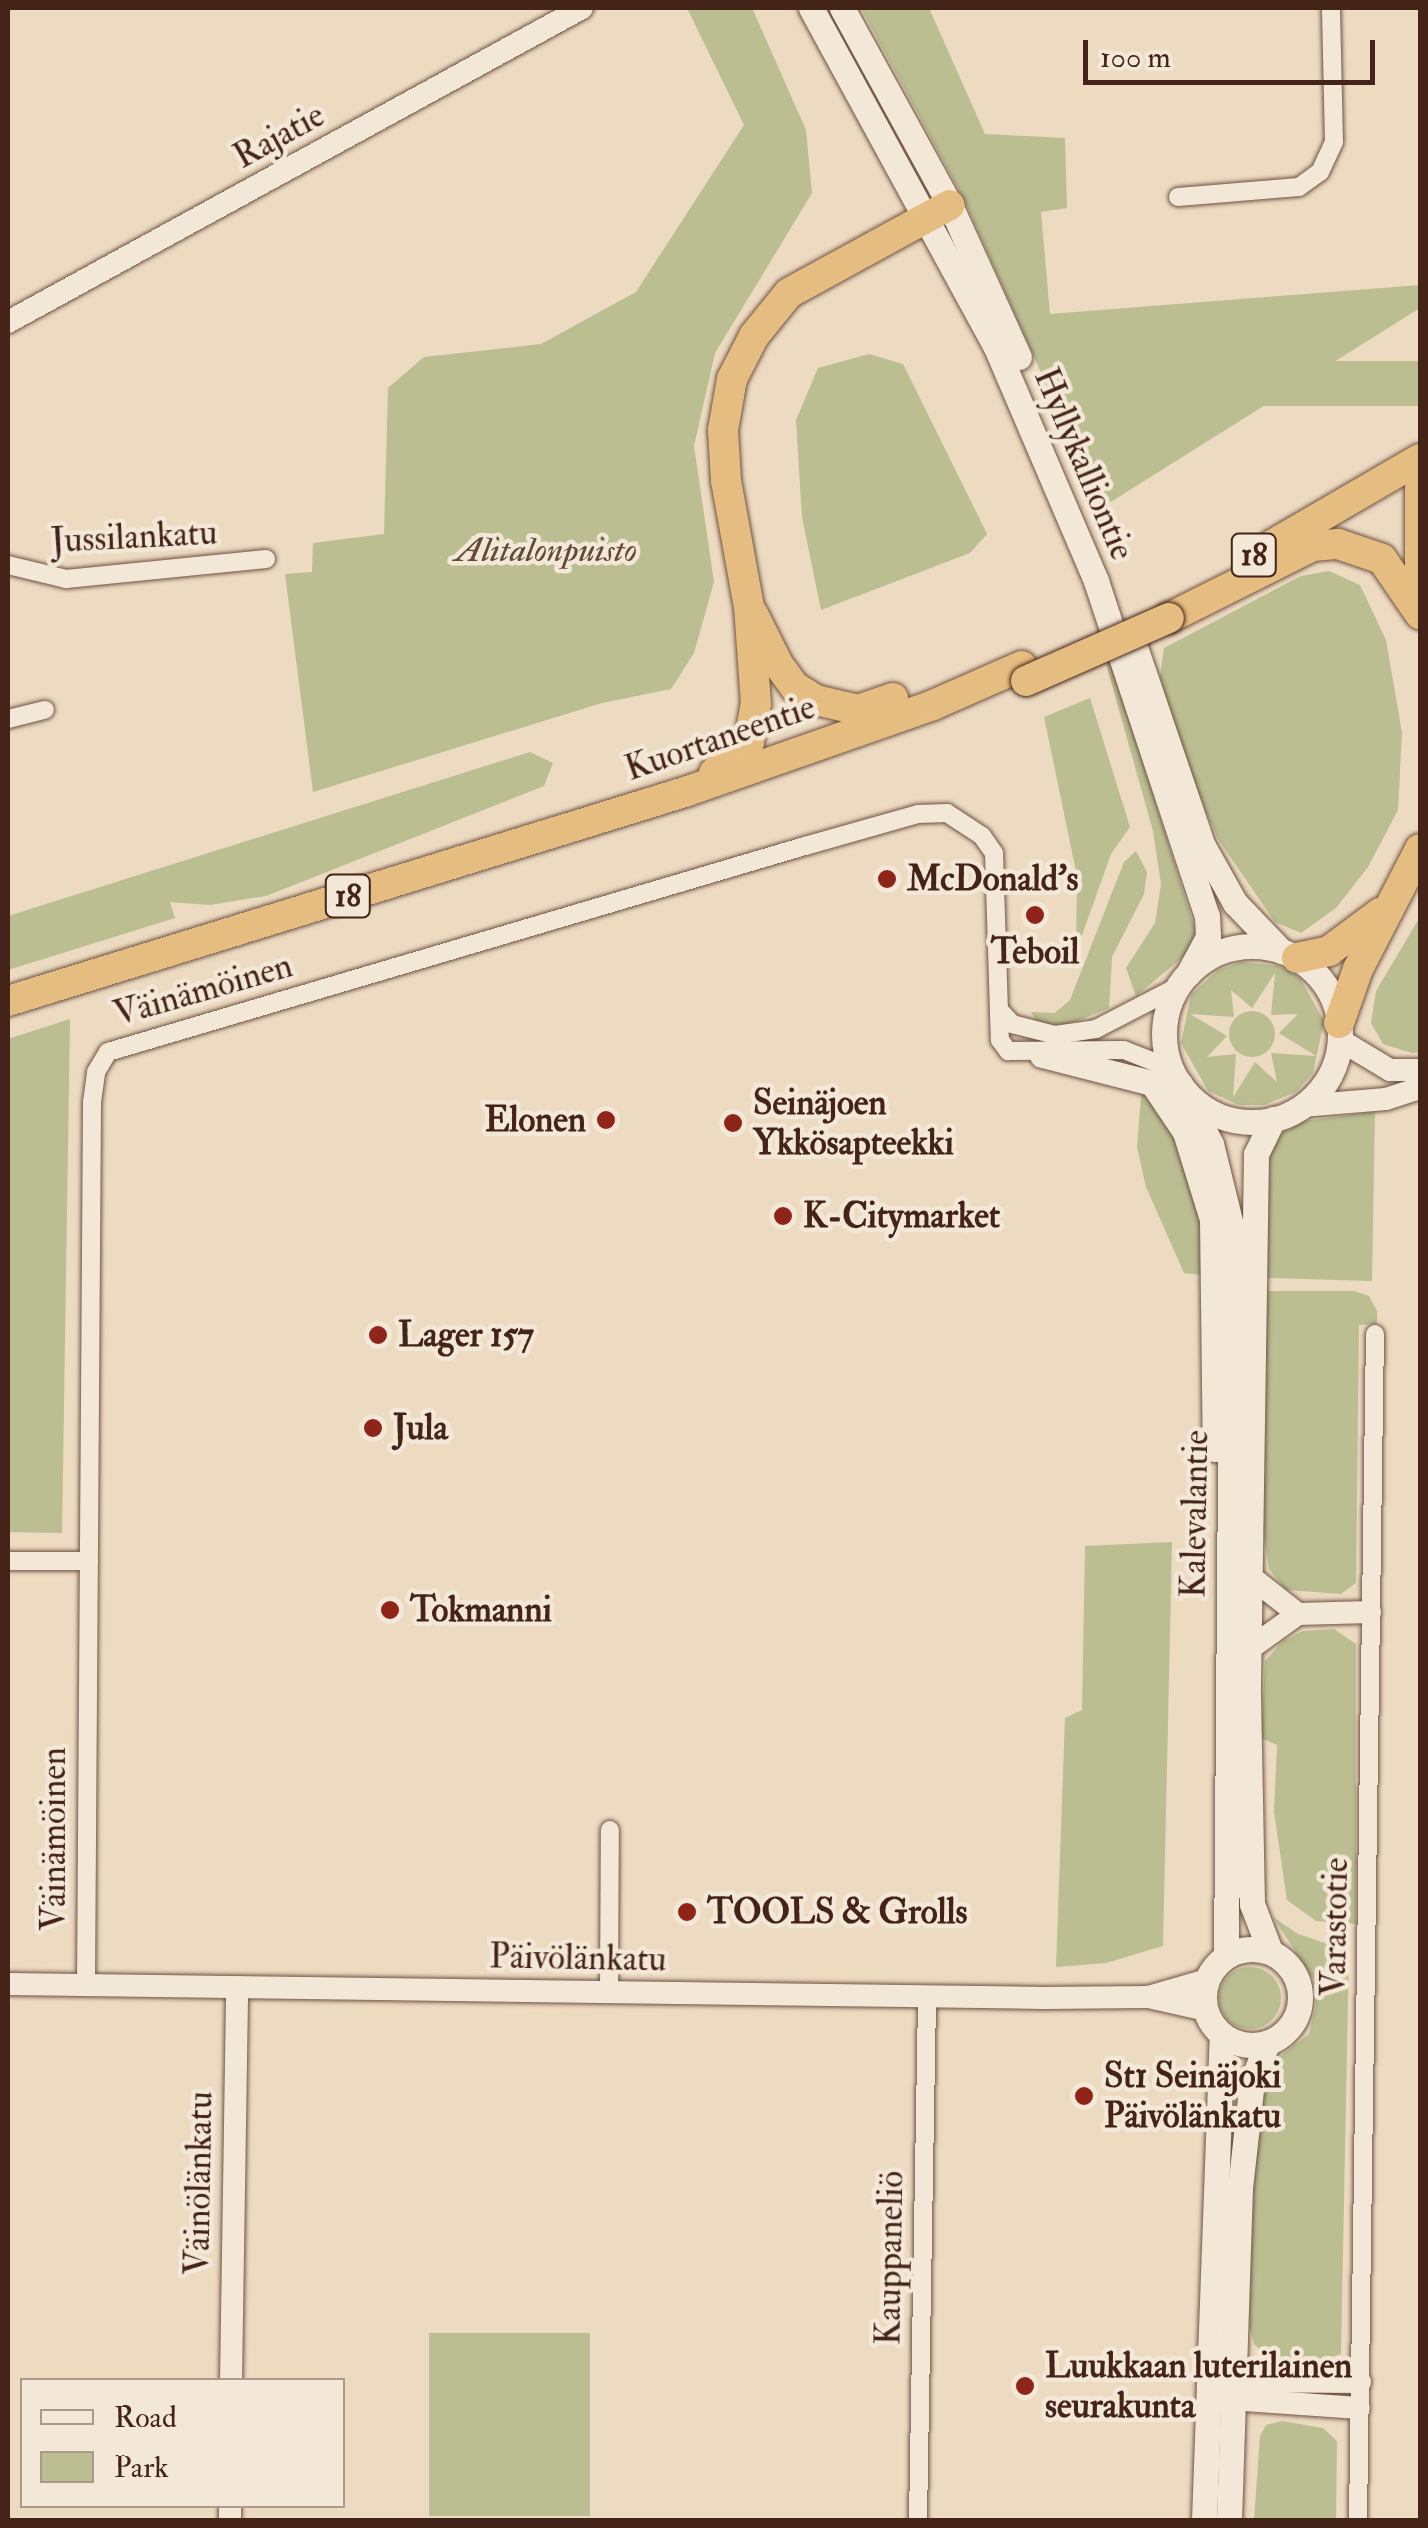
<!DOCTYPE html>
<meta charset="utf-8">
<style>
body{margin:0}
#map{position:relative;width:1428px;height:2528px;overflow:hidden;background:#ecdac1;font-family:"IM FELL Double Pica",serif}
div>[style]{position:absolute}
.green>*{inset:0;background:#babe91;transform-origin:0 0}
.round{border-radius:50%}
.roads{filter:drop-shadow(0 0 2px #6e5242) drop-shadow(0 0 2px #6e5242)}
.minor>*{height:18px;margin:-9px;padding:0 9px;transform-origin:9px;border-radius:9px;background:#f3e7d7}
.tertiary>*{height:22px;margin:-11px;padding:0 11px;transform-origin:11px;border-radius:11px;background:#f3e7d7}
.secondary>*{height:25px;margin:-12.5px;padding:0 12.5px;transform-origin:12.5px;border-radius:12.5px;background:#f3e7d7}
.secondary>.ring{margin:-12.5px;padding:0;box-sizing:content-box;background:none;border:25px solid #f3e7d7;border-radius:50%}
.trunk>*{height:30px;margin:-15px;padding:0 15px;transform-origin:15px;border-radius:15px;background:#e6bd80}
.bridges{filter:drop-shadow(0 0 2px #442418) drop-shadow(0 0 2px #442418)}
.trunk-bridge>*{height:30px;margin:-15px;padding:0 15px;transform-origin:15px;border-radius:15px;background:#e6bd80}
.dots>*{width:28px;height:28px;translate:-50% -50%;box-sizing:border-box;border:5px solid #f3e7d7;border-radius:50%}
span{translate:-50% -50%;white-space:nowrap;text-align:center;line-height:1.15;-webkit-text-stroke:9px #f3e7d7;paint-order:stroke}
.shield-label span{padding:2px 8px;background:#f3e7d7;border:2px solid;border-radius:8px;-webkit-text-stroke-width:0}
.shield-label{font-size:32px;color:#442418;font-weight:700}
.street-label{font-size:35px;color:#442418}
.park-label{font-size:35px;color:#624a36;font-style:italic}
.poi-label{font-size:35px;color:#442418;font-weight:700}
.left{translate:0 -50%;text-align:left}
.right{translate:-100% -50%;text-align:right}
.frame{position:absolute;inset:0;border:10px solid #442418;pointer-events:none}
.legend{position:absolute;left:20px;top:2378px;width:325px;height:130px;box-sizing:border-box;background:#f3e7d7;border:2px solid #ad998b;margin:0;padding:12px 18px;list-style:none;font-size:30px;color:#442418}
.legend li{display:flex;align-items:center;gap:20px;height:50px}
.legend b{width:50px;border:2px solid #ad998b}
.scale{position:absolute;left:1083px;top:40px;width:292px;height:45px;box-sizing:border-box;border:5px solid #442418;border-top:0;padding-left:12px;font-size:30px;line-height:35px;white-space:nowrap;color:#442418;-webkit-text-stroke:8px #f3e7d7;paint-order:stroke}
</style>
<div id="map">
<div class="green">
<i style="clip-path:polygon(687px 8px,752px 8px,806px 130px,812px 193px,715px 353px,694px 446px,714px 582px,694px 653px,671px 689px,602px 703px,313px 792px,285px 574px,312px 572px,313px 543px,384px 534px,388px 388px,424px 357px,541px 344px,636px 292px,744px 125px)"></i>
<i style="clip-path:polygon(861px 8px,929px 8px,985px 134px,1065px 138px,1067px 208px,1041px 212px,1050px 314px,1420px 285px,1420px 308px,1101px 508px,965px 201px)"></i>
<i style="clip-path:polygon(869px 354px,903px 364px,987px 534px,970px 553px,821px 610px,802px 517px,796px 420px,818px 368px)"></i>
<i style="left:1420px;top:361px;width:45px;height:345px;rotate:90deg"></i>
<i style="clip-path:polygon(1329px 571px,1360px 585px,1386px 640px,1402px 733px,1398px 810px,1368px 867px,1336px 908px,1301px 933px,1275px 922px,1218px 839px,1192px 779px,1160px 677px,1164px 648px,1301px 576px)"></i>
<i style="clip-path:polygon(1111px 660px,1196px 932px,1189px 952px,1136px 996px,1126px 968px,1155px 923px,1161px 884px,1153px 831px,1106px 664px)"></i>
<i style="clip-path:polygon(1090px 698px,1130px 827px,1111px 854px,1076px 952px,1077px 876px,1044px 717px)"></i>
<i style="clip-path:polygon(530px 752px,553px 763px,544px 786px,266px 896px,210px 905px,170px 902px,175px 918px,8px 970px,8px 916px)"></i>
<i style="clip-path:polygon(1136px 851px,1147px 872px,1144px 894px,1112px 957px,1109px 1008px,1063px 1027px,1036px 1021px,1031px 1012px,1055px 1013px,1070px 1000px,1124px 862px)"></i>
<i style="clip-path:polygon(1420px 917px,1420px 1052px,1412px 1053px,1383px 1044px,1371px 1023px,1376px 991px)"></i>
<i style="clip-path:polygon(evenodd,1242px 962px,1279px 966px,1300px 978px,1324px 1021px,1313px 1073px,1296px 1092px,1264px 1105px,1239px 1105px,1208px 1091px,1181px 1043px,1191px 995px,1218px 970px,1242px 962px,1275px 973px,1271px 1015px,1298px 1014px,1279px 1033px,1316px 1056px,1271px 1053px,1277px 1082px,1255px 1062px,1233px 1097px,1236px 1054px,1207px 1057px,1227px 1036px,1190px 1014px,1234px 1017px,1231px 990px,1252px 1008px,1275px 973px)"></i>
<i class="round" style="left:1229px;top:1011px;width:46px;height:46px"></i>
<i style="clip-path:polygon(70px 1019px,62px 1533px,8px 1532px,8px 1039px)"></i>
<i style="clip-path:polygon(1142px 1084px,1168px 1120px,1204px 1220px,1203px 1275px,1184px 1273px,1146px 1187px,1137px 1147px)"></i>
<i style="clip-path:polygon(1375px 1112px,1372px 1281px,1268px 1278px,1265px 1161px,1277px 1135px,1304px 1121px)"></i>
<i style="clip-path:polygon(1267px 1291px,1354px 1291px,1369px 1296px,1377px 1311px,1377px 1324px,1359px 1325px,1356px 1583px,1341px 1594px,1286px 1590px,1269px 1569px,1263px 1530px)"></i>
<i style="clip-path:polygon(1172px 1542px,1163px 1946px,1106px 1963px,1056px 1967px,1065px 1718px,1082px 1710px,1085px 1546px)"></i>
<i style="clip-path:polygon(1334px 1629px,1356px 1644px,1356px 1924px,1316px 1921px,1287px 1900px,1274px 1812px,1277px 1745px,1261px 1738px,1265px 1661px,1283px 1641px,1303px 1631px)"></i>
<i style="clip-path:polygon(1273px 1917px,1298px 1934px,1349px 1951px,1341px 2354px,1309px 2364px,1269px 2358px,1254px 2344px,1248px 2320px,1254px 2140px,1265px 2078px,1273px 2062px,1309px 2034px,1316px 2006px,1314px 1980px)"></i>
<i class="round" style="left:1219px;top:1967px;width:62px;height:62px"></i>
<i style="left:429px;top:2333px;width:161px;height:183px"></i>
<i style="clip-path:polygon(1282px 2421px,1323px 2428px,1337px 2441px,1336px 2520px,1254px 2520px,1260px 2436px,1266px 2425px)"></i>
</div>
<div class="roads">
<div class="minor">
<i style="left:1178px;top:197px;width:121px;rotate:-4.7deg"></i>
<i style="left:1299px;top:187px;width:26px;rotate:-36deg"></i>
<i style="left:1320px;top:172px;width:33px;rotate:-65deg"></i>
<i style="left:1334px;top:142px;width:134px;rotate:-91.3deg"></i>
<i style="left:8px;top:565px;width:60px;rotate:13.6deg"></i>
<i style="left:66px;top:579px;width:201px;rotate:-5.7deg"></i>
<i style="left:8px;top:719px;width:38px;rotate:-14deg"></i>
<i style="left:1000px;top:1011px;width:18px;rotate:47deg"></i>
<i style="left:1012px;top:1024px;width:44px;rotate:14.3deg"></i>
<i style="left:1055px;top:1035px;width:41px;rotate:-8.3deg"></i>
<i style="left:1096px;top:1029px;width:93px;rotate:-27.4deg"></i>
<i style="left:8px;top:1561px;width:81px"></i>
<i style="left:86px;top:1985px;width:883px;rotate:-89.61deg"></i>
<i style="left:92px;top:1102px;width:30px;rotate:-82deg"></i>
<i style="left:96px;top:1072px;width:23px;rotate:-59deg"></i>
<i style="left:108px;top:1052px;width:727px;rotate:-16.47deg"></i>
<i style="left:805px;top:846px;width:117px;rotate:-15.8deg"></i>
<i style="left:918px;top:814px;width:29px;rotate:-2deg"></i>
<i style="left:947px;top:813px;width:42px;rotate:33.3deg"></i>
<i style="left:982px;top:836px;width:21px;rotate:55deg"></i>
<i style="left:994px;top:853px;width:187px;rotate:88.2deg"></i>
<i style="left:1000px;top:1040px;width:14px;rotate:54deg"></i>
<i style="left:1008px;top:1051px;width:116px;rotate:-0.5deg"></i>
<i style="left:1124px;top:1050px;width:52px;rotate:21.6deg"></i>
<i style="left:609px;top:1994px;width:164px;rotate:-89.7deg"></i>
<i style="left:918px;top:2520px;width:523px;rotate:-89.01deg"></i>
<i style="left:1358px;top:2520px;width:1186px;rotate:-89.18deg"></i>
</div>
<div class="tertiary">
<i style="left:8px;top:322px;width:654px;rotate:-28.68deg"></i>
<i style="left:1340px;top:1040px;width:58px;rotate:31deg"></i>
<i style="left:1390px;top:1070px;width:30px"></i>
<i style="left:1302px;top:1106px;width:84px;rotate:-4.8deg"></i>
<i style="left:1386px;top:1099px;width:36px;rotate:-18deg"></i>
<i style="left:1251px;top:1577px;width:60px;rotate:38.2deg"></i>
<i style="left:1249px;top:1649px;width:60px;rotate:-35.5deg"></i>
<i style="left:1298px;top:1614px;width:72px;rotate:-1.6deg"></i>
<i style="left:8px;top:1984px;width:1035px;rotate:0.77deg"></i>
<i style="left:1043px;top:1998px;width:105px;rotate:-0.5deg"></i>
<i style="left:1148px;top:1997px;width:61px;rotate:-16.1deg"></i>
<i style="left:1148px;top:1997px;width:59px;rotate:12.6deg"></i>
<i style="left:231px;top:2380px;width:393px;rotate:-89.1deg"></i>
<i style="left:1218px;top:2381px;width:142px;rotate:0.4deg"></i>
<i style="left:1216px;top:2398px;width:143px;rotate:4deg"></i>
<i style="left:230px;top:2520px;width:14px;rotate:-90deg"></i>
</div>
<div class="secondary">
<i style="left:811px;top:8px;width:384px;rotate:61.4deg"></i>
<i style="left:995px;top:345px;width:257px;rotate:66.8deg"></i>
<i style="left:1096px;top:581px;width:353px;rotate:71.7deg"></i>
<i style="left:1207px;top:916px;width:21px;rotate:87deg"></i>
<i style="left:1208px;top:937px;width:42px;rotate:118.4deg"></i>
<i style="left:842px;top:8px;width:225px;rotate:61.3deg"></i>
<i style="left:950px;top:205px;width:167px;rotate:65.6deg"></i>
<i style="left:1131px;top:635px;width:221px;rotate:71.2deg"></i>
<i style="left:1202px;top:844px;width:68px;rotate:60.8deg"></i>
<i style="left:1235px;top:903px;width:66px;rotate:46.2deg"></i>
<i class="ring" style="left:1164px;top:946px;width:151px;height:151px"></i>
<i style="left:1042px;top:1055px;width:114px;rotate:14.3deg"></i>
<i style="left:1152px;top:1083px;width:59px;rotate:56deg"></i>
<i style="left:1185px;top:1132px;width:91px;rotate:72.8deg"></i>
<i style="left:1212px;top:1219px;width:230px;rotate:89.3deg"></i>
<i style="left:1180px;top:1084px;width:68px;rotate:62.7deg"></i>
<i style="left:1211px;top:1144px;width:88px;rotate:76.1deg"></i>
<i style="left:1232px;top:1229px;width:727px;rotate:90.47deg"></i>
<i class="ring" style="left:1204px;top:1949px;width:71px;height:71px"></i>
<i style="left:1270px;top:1951px;width:50px;rotate:-111deg"></i>
<i style="left:1252px;top:1904px;width:217px;rotate:-91.1deg"></i>
<i style="left:1248px;top:1687px;width:533px;rotate:-89.14deg"></i>
<i style="left:1256px;top:1154px;width:39px;rotate:-64deg"></i>
<i style="left:1204px;top:2520px;width:485px;rotate:-87.9deg"></i>
<i style="left:1229px;top:2520px;width:332px;rotate:-88.1deg"></i>
<i style="left:1240px;top:2188px;width:108px;rotate:-83.6deg"></i>
<i style="left:1252px;top:2081px;width:40px;rotate:-68deg"></i>
</div>
<div class="trunk">
<i style="left:1420px;top:488px;width:84px;rotate:90deg"></i>
<i style="left:1272px;top:545px;width:171px;rotate:-30.2deg"></i>
<i style="left:753px;top:614px;width:56px;rotate:63.4deg"></i>
<i style="left:778px;top:664px;width:29px;rotate:54deg"></i>
<i style="left:795px;top:687px;width:25px;rotate:32deg"></i>
<i style="left:816px;top:700px;width:43px;rotate:13.4deg"></i>
<i style="left:858px;top:710px;width:37px;rotate:-19deg"></i>
<i style="left:1169px;top:618px;width:161px;rotate:-26.6deg"></i>
<i style="left:1313px;top:546px;width:25px;rotate:-5deg"></i>
<i style="left:1338px;top:544px;width:46px;rotate:18.8deg"></i>
<i style="left:1382px;top:559px;width:67px;rotate:55.4deg"></i>
<i style="left:714px;top:773px;width:47px;rotate:-41.5deg"></i>
<i style="left:749px;top:742px;width:39px;rotate:-80deg"></i>
<i style="left:756px;top:704px;width:97px;rotate:-94.1deg"></i>
<i style="left:749px;top:607px;width:128px;rotate:-100.3deg"></i>
<i style="left:726px;top:481px;width:51px;rotate:-93.4deg"></i>
<i style="left:723px;top:430px;width:52px;rotate:-80deg"></i>
<i style="left:732px;top:379px;width:48px;rotate:-62.9deg"></i>
<i style="left:754px;top:336px;width:55px;rotate:-50.9deg"></i>
<i style="left:789px;top:293px;width:183px;rotate:-28.7deg"></i>
<i style="left:1297px;top:958px;width:33px;rotate:-12deg"></i>
<i style="left:1329px;top:951px;width:64px;rotate:-36.7deg"></i>
<i style="left:8px;top:1001px;width:712px;rotate:-17.16deg"></i>
<i style="left:688px;top:791px;width:260px;rotate:-19.3deg"></i>
<i style="left:933px;top:705px;width:97px;rotate:-23.7deg"></i>
<i style="left:1339px;top:1023px;width:57px;rotate:-70.6deg"></i>
<i style="left:1358px;top:969px;width:135px;rotate:-62.7deg"></i>
</div>
</div>
<div class="bridges">
<div class="trunk-bridge">
<i style="left:1026px;top:681px;width:156px;rotate:-23.8deg"></i>
</div>
</div>
<div class="dots">
<i style="left:887px;top:879px;background:#8f2418"></i>
<i style="left:1035px;top:915px;background:#8f2418"></i>
<i style="left:606px;top:1120px;background:#8f2418"></i>
<i style="left:733px;top:1123px;background:#8f2418"></i>
<i style="left:783px;top:1216px;background:#8f2418"></i>
<i style="left:378px;top:1335px;background:#8f2418"></i>
<i style="left:373px;top:1428px;background:#8f2418"></i>
<i style="left:390px;top:1610px;background:#8f2418"></i>
<i style="left:687px;top:1912px;background:#8f2418"></i>
<i style="left:1084px;top:2096px;background:#8f2418"></i>
<i style="left:1025px;top:2386px;background:#8f2418"></i>
</div>
<div class="shield-label">
<span style="left:1254px;top:555px">18</span>
<span style="left:348px;top:896px">18</span>
</div>
<div class="street-label">
<span style="left:279px;top:136px;rotate:-29deg">Rajatie</span>
<span style="left:1084px;top:464px;rotate:67deg">Hyllykalliontie</span>
<span style="left:134px;top:537px;rotate:-3deg">Jussilankatu</span>
<span style="left:720px;top:738px;rotate:-19deg">Kuortaneentie</span>
<span style="left:203px;top:990px;rotate:-16deg">Väinämöinen</span>
<span style="left:1195px;top:1514px;rotate:-89deg">Kalevalantie</span>
<span style="left:54px;top:1839px;rotate:-90deg">Väinämöinen</span>
<span style="left:1335px;top:1927px;rotate:-89deg">Varastotie</span>
<span style="left:578px;top:1958px;rotate:1deg">Päivölänkatu</span>
<span style="left:199px;top:2183px;rotate:-89deg">Väinölänkatu</span>
<span style="left:890px;top:2258px;rotate:-89deg">Kauppaneliö</span>
</div>
<div class="park-label">
<span style="left:546px;top:550px">Alitalonpuisto</span>
</div>
<div class="poi-label">
<span class="left" style="left:907px;top:879px">McDonald's</span>
<span style="left:1035px;top:952px">Teboil</span>
<span class="left" style="left:753px;top:1123px">Seinäjoen<br>Ykkösapteekki</span>
<span class="right" style="left:586px;top:1120px">Elonen</span>
<span class="left" style="left:803px;top:1216px">K-Citymarket</span>
<span class="left" style="left:398px;top:1335px">Lager 157</span>
<span class="left" style="left:393px;top:1428px">Jula</span>
<span class="left" style="left:410px;top:1610px">Tokmanni</span>
<span class="left" style="left:707px;top:1912px">TOOLS &amp; Grolls</span>
<span class="left" style="left:1104px;top:2096px">St1 Seinäjoki<br>Päivölänkatu</span>
<span class="left" style="left:1045px;top:2386px">Luukkaan luterilainen<br>seurakunta</span>
</div>
<div class="frame"></div>
<ul class="legend">
<li><b style="height:12px;background:#f3e7d7"></b>Road</li>
<li><b style="height:28px;background:#babe91"></b>Park</li>
</ul>
<div class="scale">100 m</div>
</div>
